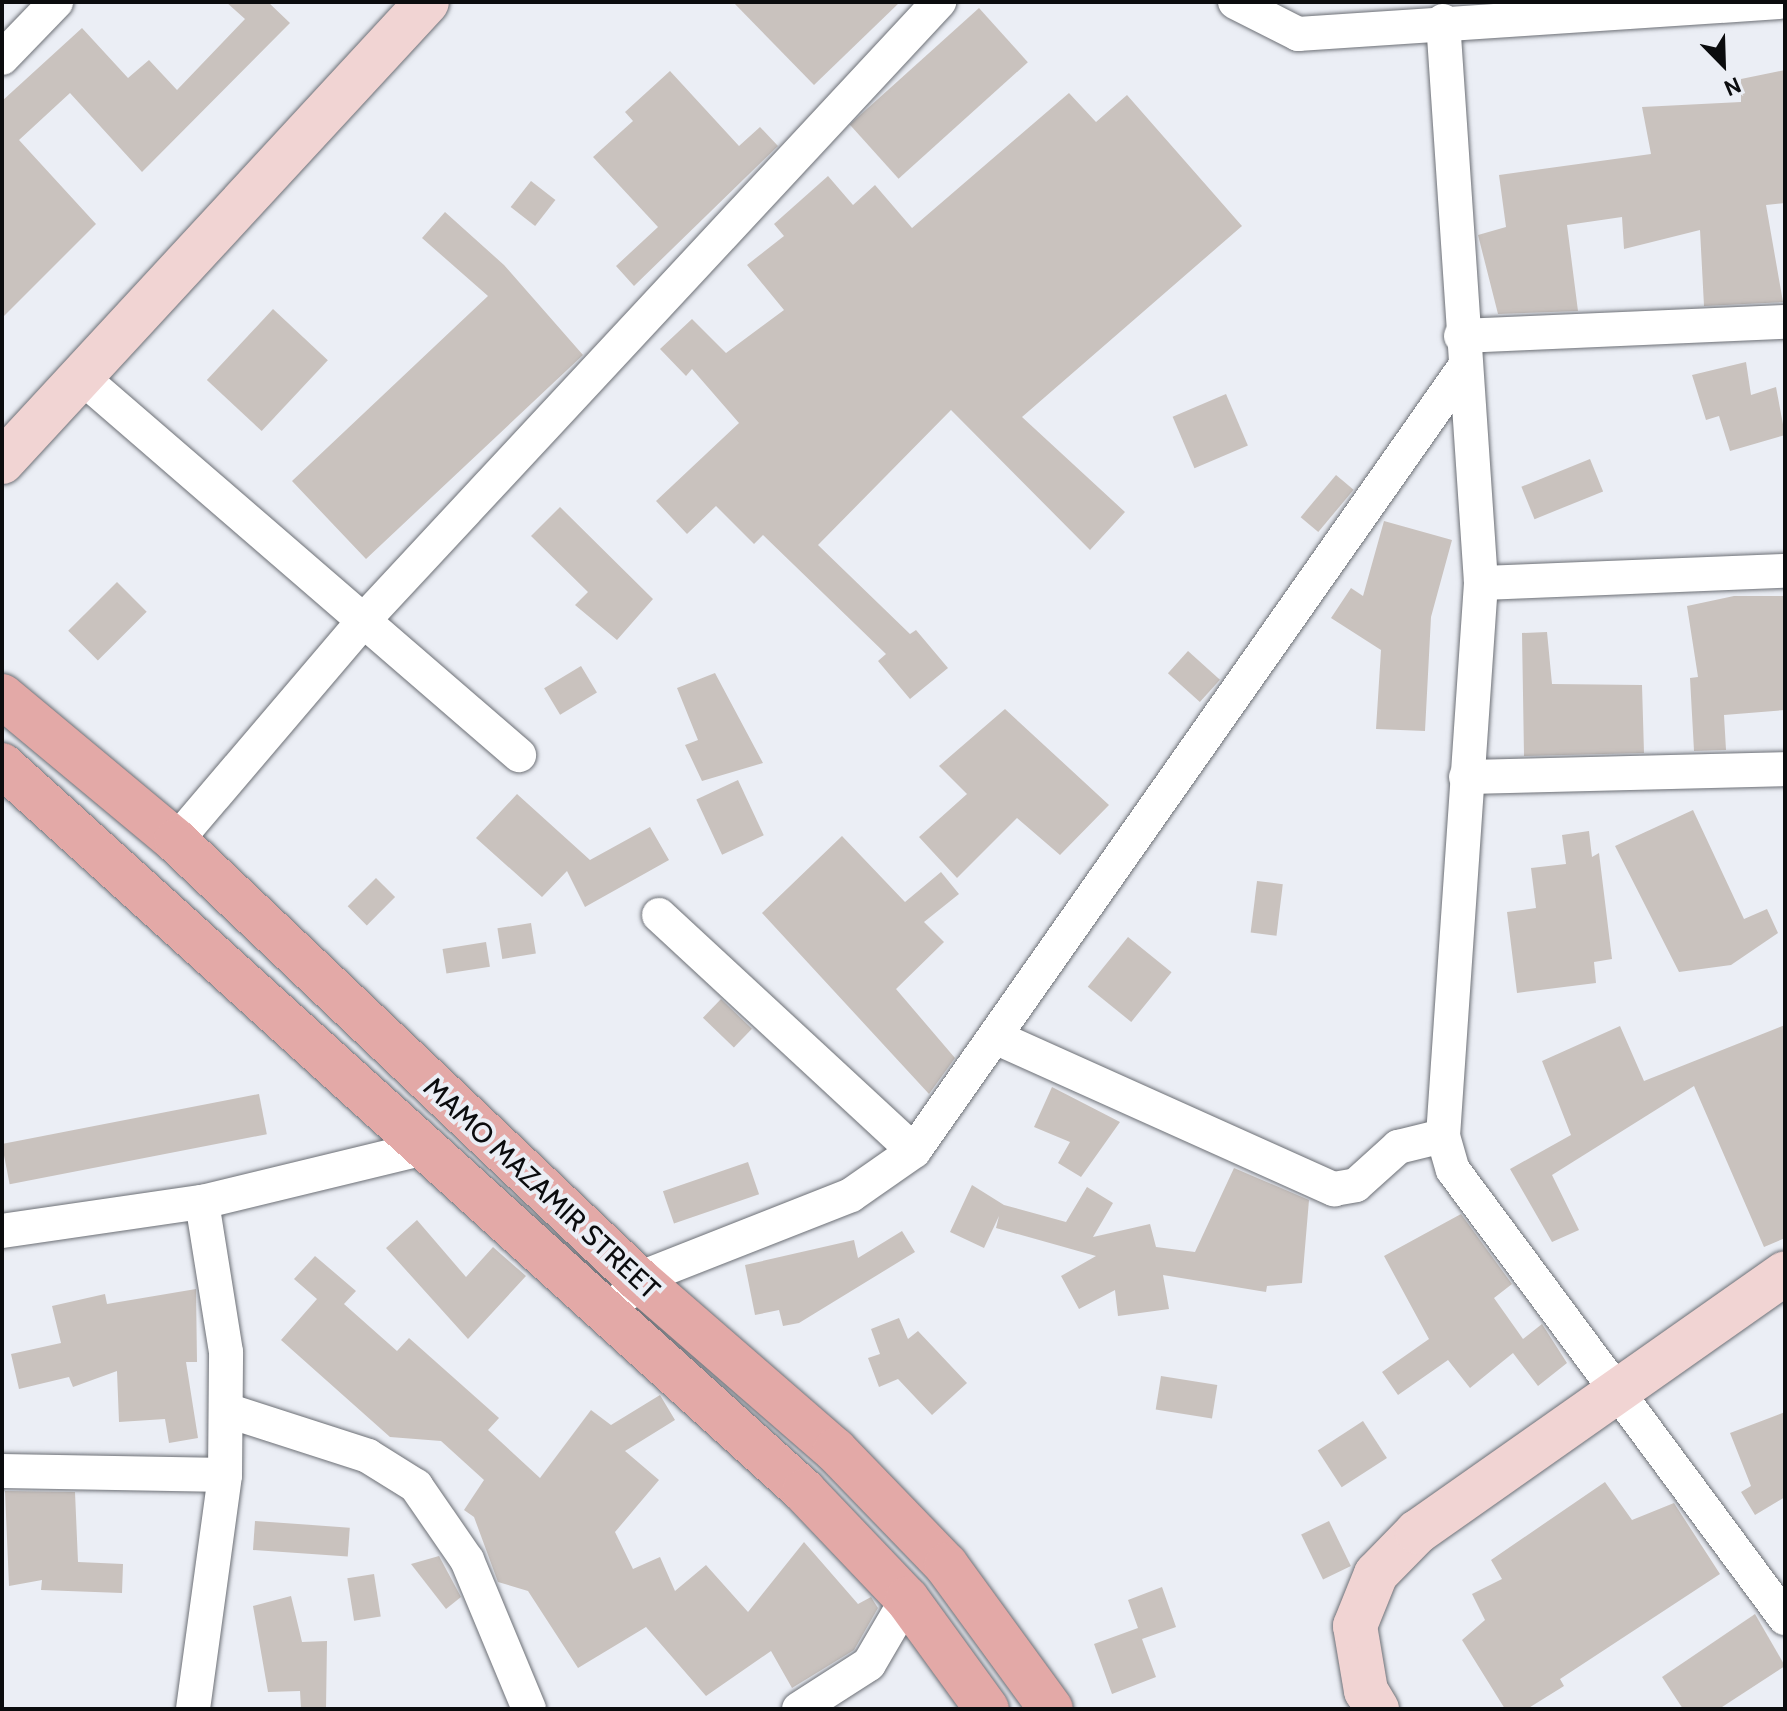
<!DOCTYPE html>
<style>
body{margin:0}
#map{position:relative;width:1787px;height:1711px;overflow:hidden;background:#ebeef5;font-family:Cabin,sans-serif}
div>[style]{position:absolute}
.building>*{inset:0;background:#c9c2be;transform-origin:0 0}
.roads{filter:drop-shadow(0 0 2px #6d7076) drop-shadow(0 0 2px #6d7076)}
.street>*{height:34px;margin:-17px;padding:0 17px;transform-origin:17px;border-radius:17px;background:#fff}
.secondary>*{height:44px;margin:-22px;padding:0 22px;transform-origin:22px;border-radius:22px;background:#f1d4d3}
.primary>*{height:44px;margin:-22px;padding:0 22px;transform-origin:22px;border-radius:22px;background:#e3a9a7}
span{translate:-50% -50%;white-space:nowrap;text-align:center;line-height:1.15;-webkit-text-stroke:8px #ebeef5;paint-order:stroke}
.street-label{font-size:28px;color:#0b0c0e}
.frame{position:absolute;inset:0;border:4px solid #0b0c0e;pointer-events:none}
.north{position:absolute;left:1683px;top:24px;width:80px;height:80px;-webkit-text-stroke:6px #ebeef5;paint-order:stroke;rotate:157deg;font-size:22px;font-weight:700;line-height:32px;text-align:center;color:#0b0c0e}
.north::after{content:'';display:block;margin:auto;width:28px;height:36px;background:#0b0c0e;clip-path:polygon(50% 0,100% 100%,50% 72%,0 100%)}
</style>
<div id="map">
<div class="building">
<i style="clip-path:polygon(226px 2px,268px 2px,290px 23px,142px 172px,70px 93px,19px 140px,96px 224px,2px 318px,2px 101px,82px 28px,128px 78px,149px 60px,177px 90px,245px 19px)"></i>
<i style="clip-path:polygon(733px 2px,900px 2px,814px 85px)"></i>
<i style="left:979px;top:8px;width:73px;height:174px;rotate:48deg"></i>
<i style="clip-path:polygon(1785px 70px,1785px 203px,1766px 205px,1783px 302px,1704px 306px,1700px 230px,1624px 249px,1622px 217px,1567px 225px,1578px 311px,1498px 314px,1478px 235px,1506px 227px,1499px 175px,1651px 154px,1642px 107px,1741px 102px,1741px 79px)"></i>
<i style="clip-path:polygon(670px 71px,739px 146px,760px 127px,778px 146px,634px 286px,616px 266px,658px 227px,593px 157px,633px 121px,625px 112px)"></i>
<i style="clip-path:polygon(1069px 93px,1096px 122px,1127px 95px,1242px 226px,1022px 417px,1125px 512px,1090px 550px,951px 410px,818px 545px,910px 634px,916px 630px,948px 668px,910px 699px,878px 661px,886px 654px,763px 535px,754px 544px,716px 506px,687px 534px,656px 501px,739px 423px,692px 369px,686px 376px,660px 349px,692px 319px,726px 353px,784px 310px,747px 265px,784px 236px,774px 224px,828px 176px,853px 205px,875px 185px,912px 228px)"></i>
<i style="left:531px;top:181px;width:31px;height:33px;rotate:38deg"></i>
<i style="clip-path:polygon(445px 212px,504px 265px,583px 355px,366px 559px,292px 481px,488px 296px,422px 238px)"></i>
<i style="left:273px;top:309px;width:75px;height:97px;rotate:43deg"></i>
<i style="clip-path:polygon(1746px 362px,1751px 395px,1776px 387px,1785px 435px,1730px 451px,1719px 416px,1706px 420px,1692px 375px)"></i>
<i style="left:1226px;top:394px;width:56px;height:58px;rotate:67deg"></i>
<i style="left:1590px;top:459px;width:35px;height:74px;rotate:68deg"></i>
<i style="left:1336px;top:475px;width:23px;height:55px;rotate:40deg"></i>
<i style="clip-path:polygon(560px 507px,653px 599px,617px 640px,575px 605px,588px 592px,531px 536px)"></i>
<i style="clip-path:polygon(1384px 521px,1452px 540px,1431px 617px,1425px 731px,1376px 729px,1381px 650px,1331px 618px,1351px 588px,1363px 596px)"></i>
<i style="left:117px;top:582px;width:42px;height:69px;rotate:45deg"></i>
<i style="clip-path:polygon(1734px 596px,1785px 596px,1785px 710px,1724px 715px,1726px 750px,1694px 751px,1690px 678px,1698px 677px,1687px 606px)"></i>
<i style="clip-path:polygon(1547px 632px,1552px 684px,1642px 685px,1644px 753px,1524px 756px,1522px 633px)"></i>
<i style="left:1188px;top:651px;width:43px;height:30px;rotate:42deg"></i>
<i style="left:581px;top:666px;width:31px;height:43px;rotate:59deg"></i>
<i style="clip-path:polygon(715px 673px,763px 763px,702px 781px,685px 745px,698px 740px,677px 688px)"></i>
<i style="clip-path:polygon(1005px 709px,1109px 805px,1060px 855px,1017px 818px,957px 878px,919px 837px,967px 794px,939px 766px)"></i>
<i style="left:738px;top:780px;width:61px;height:46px;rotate:65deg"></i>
<i style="clip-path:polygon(517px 794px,590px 860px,650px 827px,669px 860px,585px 907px,567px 871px,542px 897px,476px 838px)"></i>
<i style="clip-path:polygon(1693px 810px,1744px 919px,1767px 909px,1778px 933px,1731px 965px,1679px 972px,1615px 846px)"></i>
<i style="clip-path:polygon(1589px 831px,1592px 857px,1599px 853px,1612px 959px,1594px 962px,1596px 983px,1517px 993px,1507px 912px,1536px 908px,1531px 868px,1566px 864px,1562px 835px)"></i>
<i style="clip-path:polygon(842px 836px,905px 902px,941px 872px,959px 894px,924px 922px,944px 942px,896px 989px,955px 1058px,929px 1094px,762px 913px)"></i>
<i style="left:376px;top:878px;width:27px;height:40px;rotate:45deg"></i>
<i style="left:1257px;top:881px;width:26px;height:52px;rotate:7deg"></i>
<i style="left:531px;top:923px;width:31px;height:34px;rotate:81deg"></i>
<i style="left:1128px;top:937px;width:56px;height:64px;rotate:39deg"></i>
<i style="left:486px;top:942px;width:25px;height:44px;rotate:81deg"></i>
<i style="left:721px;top:999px;width:43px;height:26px;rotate:44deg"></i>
<i style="clip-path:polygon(1785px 1025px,1785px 1238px,1764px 1247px,1694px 1086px,1552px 1175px,1579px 1230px,1552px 1242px,1510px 1169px,1571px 1135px,1542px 1061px,1620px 1026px,1644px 1081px)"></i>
<i style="clip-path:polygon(1052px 1087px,1120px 1122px,1081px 1177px,1058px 1163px,1070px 1142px,1034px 1127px)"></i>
<i style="left:259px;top:1094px;width:41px;height:262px;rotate:79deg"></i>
<i style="left:748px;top:1162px;width:34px;height:90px;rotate:71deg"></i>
<i style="clip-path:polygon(1234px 1168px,1309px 1200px,1302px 1283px,1267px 1286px,1266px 1292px,1163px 1275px,1169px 1309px,1118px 1316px,1115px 1290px,1079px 1309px,1061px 1276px,1096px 1256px,996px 1228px,999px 1216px,984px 1248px,950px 1232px,972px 1185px,1004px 1205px,1066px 1222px,1087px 1187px,1113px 1203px,1093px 1237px,1150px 1224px,1156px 1247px,1195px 1252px)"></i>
<i style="clip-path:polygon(1461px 1214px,1512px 1284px,1494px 1298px,1523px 1339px,1542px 1324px,1567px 1363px,1538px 1386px,1513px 1353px,1470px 1388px,1448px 1360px,1398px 1395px,1382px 1372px,1429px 1339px,1384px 1256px)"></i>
<i style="clip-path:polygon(417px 1220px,466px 1277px,493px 1247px,526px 1276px,468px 1339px,386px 1248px)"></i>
<i style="clip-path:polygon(902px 1231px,915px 1252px,799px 1323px,783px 1326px,779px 1310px,755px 1315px,745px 1265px,854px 1240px,858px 1258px)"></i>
<i style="clip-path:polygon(315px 1256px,356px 1291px,344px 1304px,397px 1351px,409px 1338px,499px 1418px,488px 1430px,540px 1478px,591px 1410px,611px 1425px,660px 1395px,675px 1420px,625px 1451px,659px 1480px,615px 1532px,633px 1569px,660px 1557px,675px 1591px,706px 1565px,748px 1612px,804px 1542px,858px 1604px,871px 1597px,878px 1608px,854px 1650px,792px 1688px,771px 1651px,706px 1696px,646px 1627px,578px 1668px,528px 1591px,498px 1582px,474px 1517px,464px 1510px,484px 1480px,441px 1441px,390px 1437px,281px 1340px,317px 1299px,294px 1279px)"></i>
<i style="clip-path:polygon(196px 1289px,197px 1362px,186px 1362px,198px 1438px,169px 1443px,165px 1419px,119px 1422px,117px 1371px,73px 1387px,69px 1377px,19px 1389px,11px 1354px,61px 1343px,52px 1306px,105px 1294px,107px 1304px)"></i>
<i style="clip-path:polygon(899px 1318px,908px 1339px,918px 1331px,967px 1383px,932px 1415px,898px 1379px,879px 1387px,868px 1358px,880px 1354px,871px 1329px)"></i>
<i style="left:1161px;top:1376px;width:57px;height:34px;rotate:9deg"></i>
<i style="clip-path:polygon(1785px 1412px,1785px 1497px,1755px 1515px,1741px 1492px,1751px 1486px,1730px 1433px)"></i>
<i style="left:1363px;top:1421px;width:44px;height:54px;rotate:57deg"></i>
<i style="clip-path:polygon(1605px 1482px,1632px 1520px,1674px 1503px,1720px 1574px,1560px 1679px,1564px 1686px,1527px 1709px,1505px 1709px,1462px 1640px,1485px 1620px,1472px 1594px,1502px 1579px,1491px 1560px)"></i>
<i style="clip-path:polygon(5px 1491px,75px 1492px,78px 1562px,123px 1564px,122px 1593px,41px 1590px,42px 1580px,9px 1586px)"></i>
<i style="left:255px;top:1521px;width:95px;height:29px;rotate:4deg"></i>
<i style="left:1329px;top:1521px;width:50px;height:31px;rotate:64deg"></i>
<i style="clip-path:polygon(439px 1556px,461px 1597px,446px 1609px,411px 1564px)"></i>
<i style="left:374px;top:1574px;width:43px;height:27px;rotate:81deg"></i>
<i style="clip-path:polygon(1162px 1587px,1176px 1627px,1142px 1639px,1156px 1677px,1112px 1694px,1094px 1644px,1138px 1628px,1128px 1600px)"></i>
<i style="clip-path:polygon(291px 1596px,302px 1642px,327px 1641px,326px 1709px,301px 1709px,300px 1691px,268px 1692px,253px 1606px)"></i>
<i style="clip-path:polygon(1755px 1614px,1785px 1666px,1719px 1709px,1683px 1709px,1662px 1677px)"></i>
</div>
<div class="roads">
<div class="street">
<i style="left:1235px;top:2px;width:71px;rotate:26.9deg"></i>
<i style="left:1298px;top:34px;width:482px;rotate:-3.8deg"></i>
<i style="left:1443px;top:21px;width:563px;rotate:86.13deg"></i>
<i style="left:1481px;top:583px;width:554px;rotate:93.93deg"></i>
<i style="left:1443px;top:1136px;width:35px;rotate:74deg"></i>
<i style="left:1453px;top:1170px;width:558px;rotate:53.46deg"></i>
<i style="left:2px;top:58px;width:78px;rotate:-46deg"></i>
<i style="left:1461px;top:336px;width:324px;rotate:-2.5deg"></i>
<i style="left:78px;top:374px;width:583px;rotate:40.83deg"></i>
<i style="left:1481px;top:583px;width:304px;rotate:-2.3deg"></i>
<i style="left:1466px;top:777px;width:319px;rotate:-1.4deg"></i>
<i style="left:176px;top:841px;width:289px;rotate:-49.6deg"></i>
<i style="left:363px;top:621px;width:846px;rotate:-47.06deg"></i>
<i style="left:659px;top:915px;width:347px;rotate:42.8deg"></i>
<i style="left:995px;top:1037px;width:372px;rotate:24.2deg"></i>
<i style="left:1334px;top:1189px;width:22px;rotate:-10deg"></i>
<i style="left:1356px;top:1185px;width:57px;rotate:-42.1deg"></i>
<i style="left:1398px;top:1147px;width:46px;rotate:-13.7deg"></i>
<i style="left:2px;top:1231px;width:202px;rotate:-8.3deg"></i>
<i style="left:202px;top:1202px;width:225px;rotate:-13.6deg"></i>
<i style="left:626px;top:1294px;width:19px;rotate:-51deg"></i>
<i style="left:638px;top:1279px;width:229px;rotate:-21.5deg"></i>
<i style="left:851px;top:1195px;width:77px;rotate:-34.9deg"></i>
<i style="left:914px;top:1151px;width:952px;rotate:-54.92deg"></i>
<i style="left:226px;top:1410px;width:149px;rotate:17.9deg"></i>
<i style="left:368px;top:1456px;width:57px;rotate:32deg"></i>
<i style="left:416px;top:1486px;width:90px;rotate:55.4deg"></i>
<i style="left:467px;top:1560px;width:161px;rotate:67.4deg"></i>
<i style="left:3px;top:1471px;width:222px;rotate:1deg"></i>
<i style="left:193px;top:1709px;width:236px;rotate:-82.2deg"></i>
<i style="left:225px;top:1475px;width:123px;rotate:-89.5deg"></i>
<i style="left:226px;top:1352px;width:152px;rotate:-99.1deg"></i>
<i style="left:799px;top:1709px;width:83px;rotate:-32.7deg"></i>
<i style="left:869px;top:1664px;width:75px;rotate:-59.7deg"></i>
</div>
<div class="secondary">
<i style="left:2px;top:462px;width:626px;rotate:-47.26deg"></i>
<i style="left:1377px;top:1709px;width:21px;rotate:-121deg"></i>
<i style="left:1366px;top:1691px;width:66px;rotate:-99.6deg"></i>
<i style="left:1355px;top:1626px;width:56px;rotate:-68deg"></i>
<i style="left:1376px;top:1574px;width:59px;rotate:-45.7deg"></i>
<i style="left:1417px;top:1532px;width:450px;rotate:-35.1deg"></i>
</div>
<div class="primary">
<i style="left:2px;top:696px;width:226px;rotate:39.8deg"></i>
<i style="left:176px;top:841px;width:637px;rotate:43.47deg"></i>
<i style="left:638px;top:1279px;width:261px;rotate:41deg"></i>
<i style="left:835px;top:1450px;width:160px;rotate:46deg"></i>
<i style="left:946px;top:1565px;width:178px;rotate:53.9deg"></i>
<i style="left:2px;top:765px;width:1082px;rotate:42.15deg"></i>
<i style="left:804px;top:1491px;width:149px;rotate:46.4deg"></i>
<i style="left:907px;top:1599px;width:136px;rotate:54deg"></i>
</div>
</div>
<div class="street-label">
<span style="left:542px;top:1188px;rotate:43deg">MAMO MAZAMIR STREET</span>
</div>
<div class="frame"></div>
<div class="north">N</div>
</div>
